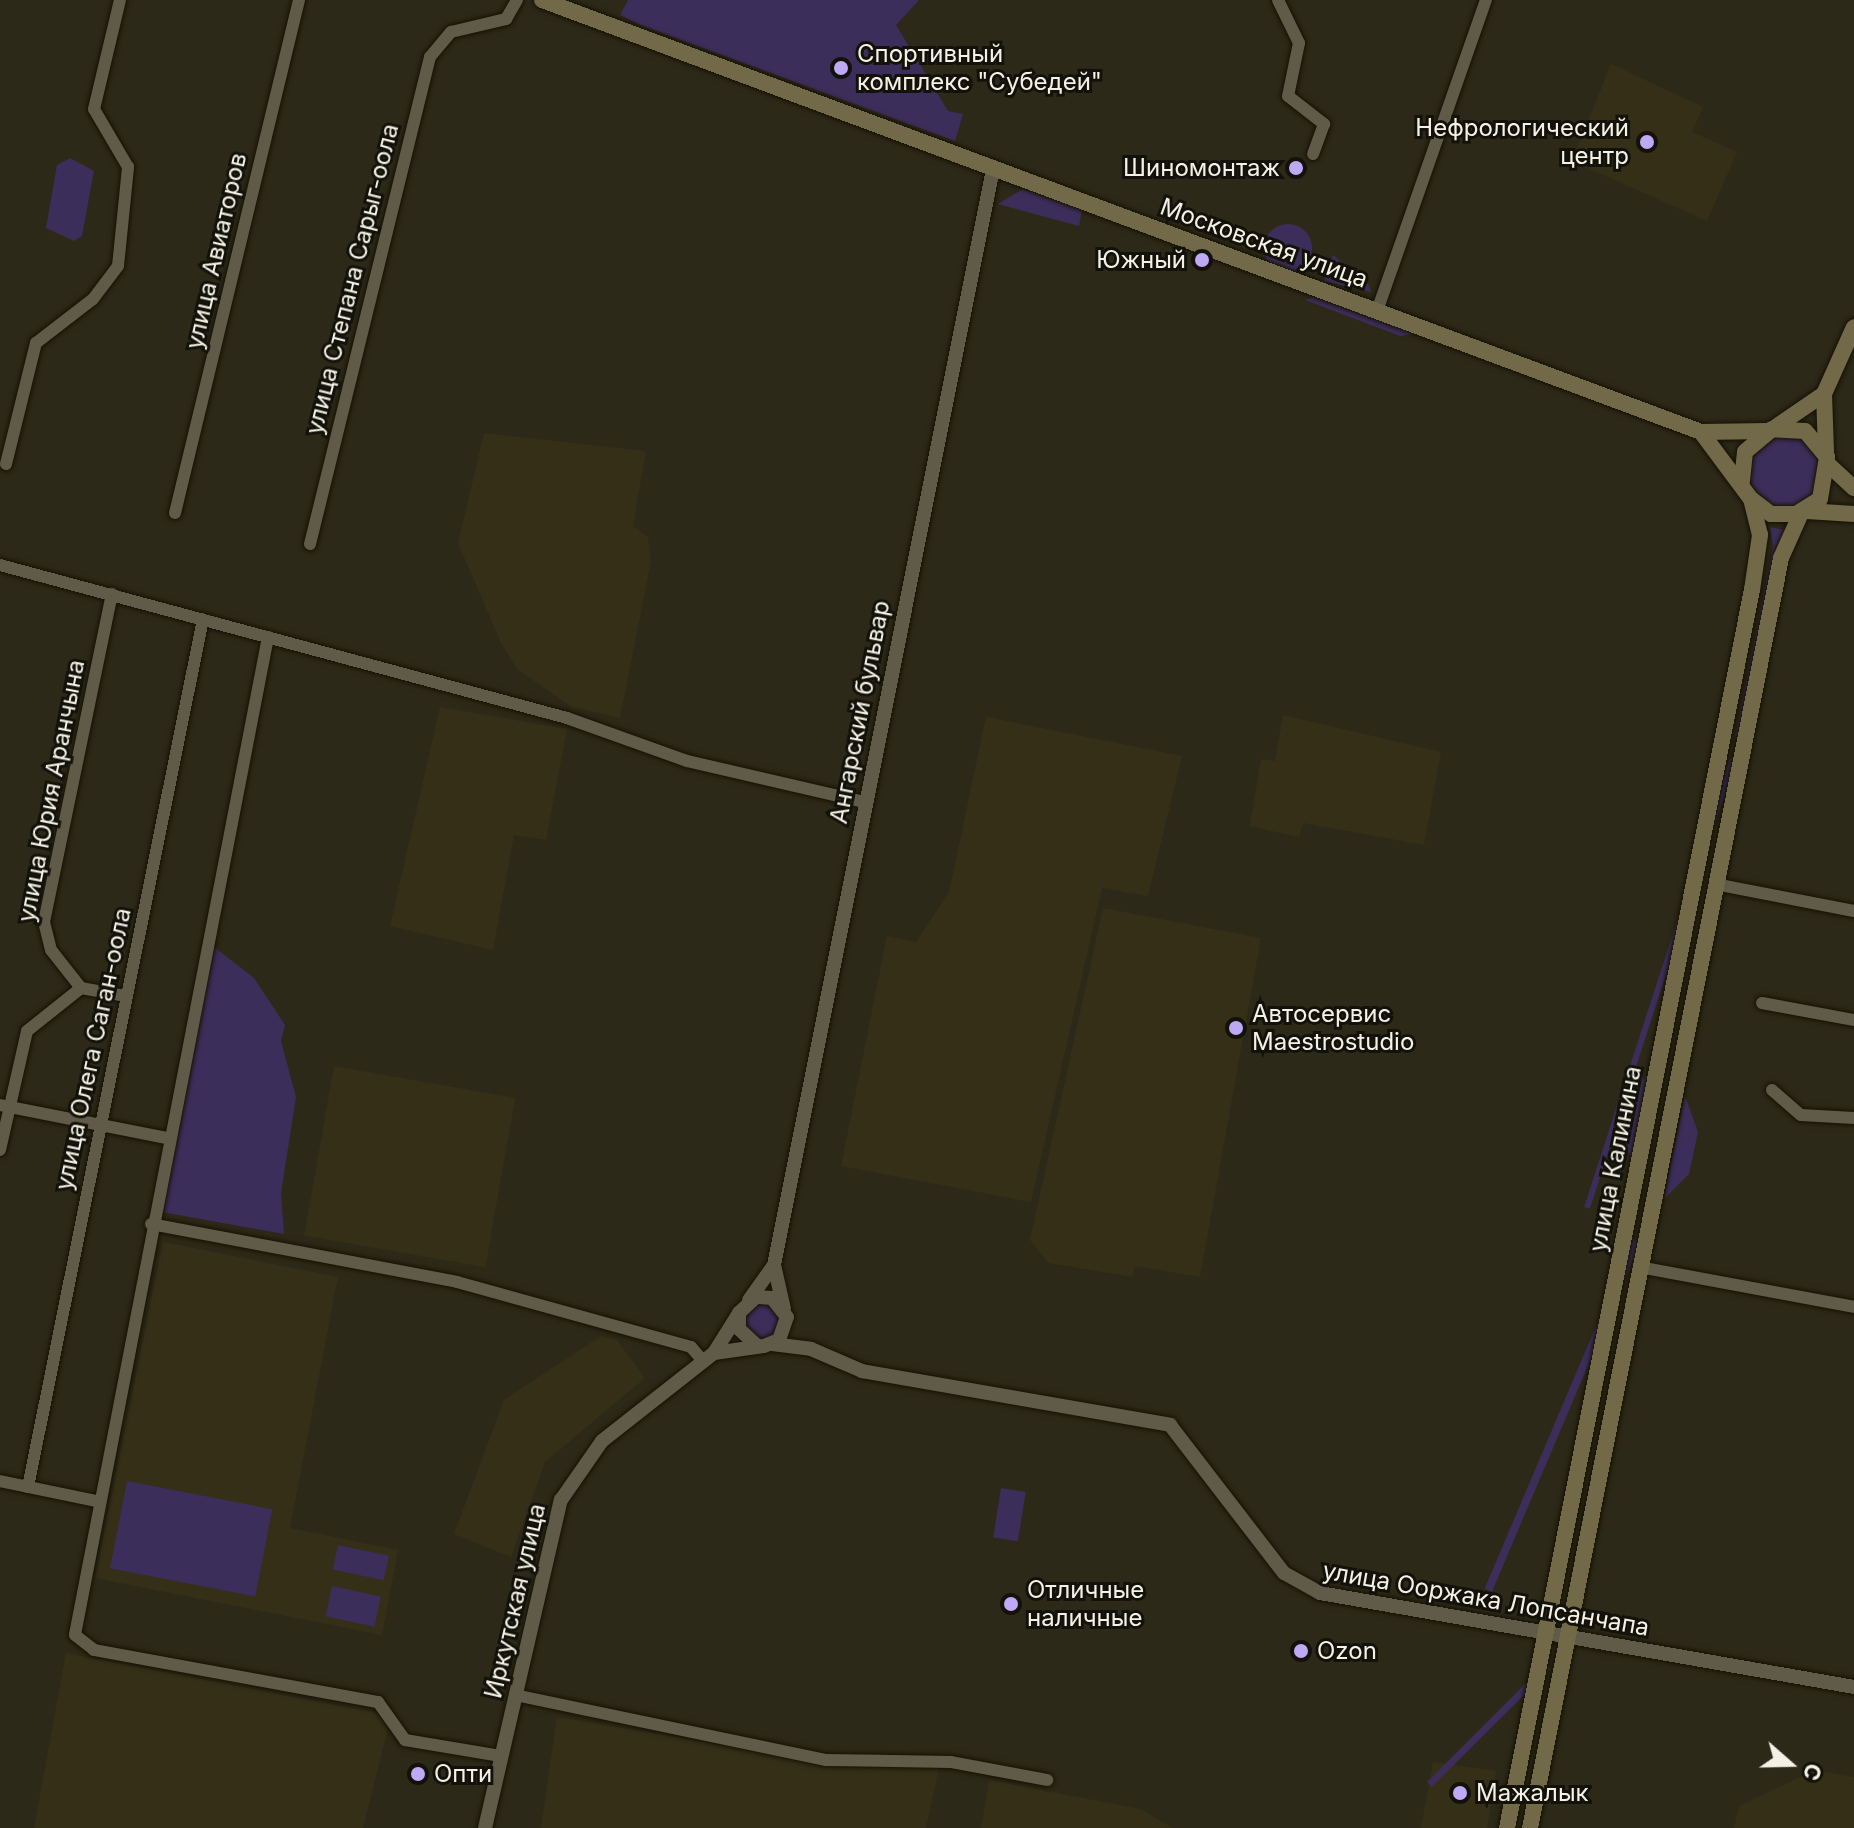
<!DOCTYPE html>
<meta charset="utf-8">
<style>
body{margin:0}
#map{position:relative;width:1854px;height:1828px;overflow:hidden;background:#2d2918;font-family:Inter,sans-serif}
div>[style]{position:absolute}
.built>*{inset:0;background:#352f17;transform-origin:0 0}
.green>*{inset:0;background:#3c2e5a;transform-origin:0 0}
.round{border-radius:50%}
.roads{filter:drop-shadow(0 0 2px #151103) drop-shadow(0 0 2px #151103)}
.minor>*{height:12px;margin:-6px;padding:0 6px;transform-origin:6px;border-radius:6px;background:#605b49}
.tertiary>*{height:14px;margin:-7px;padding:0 7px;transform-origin:7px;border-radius:7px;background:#605b49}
.secondary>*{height:16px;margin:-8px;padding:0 8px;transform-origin:8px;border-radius:8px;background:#716948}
.dots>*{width:22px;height:22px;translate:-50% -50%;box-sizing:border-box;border:4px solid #13120a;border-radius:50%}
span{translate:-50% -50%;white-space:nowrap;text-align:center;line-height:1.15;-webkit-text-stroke:6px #13120a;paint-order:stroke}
.poi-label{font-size:24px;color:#f4f1e6}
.left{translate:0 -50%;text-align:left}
.right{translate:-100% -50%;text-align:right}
.street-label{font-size:24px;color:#f4f1e6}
.north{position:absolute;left:1750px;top:1724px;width:80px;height:80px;-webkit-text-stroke:6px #13120a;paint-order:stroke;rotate:110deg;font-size:22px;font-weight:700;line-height:32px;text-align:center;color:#f4f1e6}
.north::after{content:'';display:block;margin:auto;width:28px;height:36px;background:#f4f1e6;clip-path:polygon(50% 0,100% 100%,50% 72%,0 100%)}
</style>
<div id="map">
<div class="built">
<i style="clip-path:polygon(1611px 64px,1703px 107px,1692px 132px,1737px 152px,1707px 221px,1572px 161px)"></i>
<i style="clip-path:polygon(484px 433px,646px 451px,633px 526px,648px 537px,651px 561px,620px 718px,572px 707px,517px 669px,501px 643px,458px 543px)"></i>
<i style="clip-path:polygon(440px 707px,567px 729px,546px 840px,514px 835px,493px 950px,390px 926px)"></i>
<i style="clip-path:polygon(1283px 715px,1441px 752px,1424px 845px,1303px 823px,1299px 837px,1250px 826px,1261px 759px,1275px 761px)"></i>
<i style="clip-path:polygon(986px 717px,1182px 756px,1148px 896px,1102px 888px,1031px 1202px,841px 1166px,887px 936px,916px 942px,949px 892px)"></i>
<i style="clip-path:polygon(1103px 908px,1261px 938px,1200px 1277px,1135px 1266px,1132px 1277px,1048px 1263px,1030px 1240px)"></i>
<i style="left:334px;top:1066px;width:184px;height:172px;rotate:10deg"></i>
<i style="clip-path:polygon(163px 1242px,338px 1277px,290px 1528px,398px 1550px,382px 1635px,95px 1578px)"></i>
<i style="clip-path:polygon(601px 1336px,617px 1340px,645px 1378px,545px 1462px,511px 1557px,454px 1534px,504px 1400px)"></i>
<i style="clip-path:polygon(66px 1653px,391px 1716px,363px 1828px,34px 1828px)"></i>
<i style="clip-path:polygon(557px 1717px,841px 1765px,939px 1768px,926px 1828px,541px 1828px)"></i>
<i style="clip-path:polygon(1433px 1762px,1496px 1771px,1487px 1828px,1421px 1828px)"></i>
<i style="clip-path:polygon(1815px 1770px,1854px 1777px,1854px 1828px,1734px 1828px,1739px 1806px)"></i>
<i style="clip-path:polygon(989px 1780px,1141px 1809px,1172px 1828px,981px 1828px)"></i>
</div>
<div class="green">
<i style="clip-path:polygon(628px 0,919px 0,896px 25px,948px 111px,963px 114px,955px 141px,641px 25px,620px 15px)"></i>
<i style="clip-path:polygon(70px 158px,94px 171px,82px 236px,74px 241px,46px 228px,57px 165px)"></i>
<i style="clip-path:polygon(1023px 189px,1082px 210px,1079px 226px,998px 204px)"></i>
<i class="round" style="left:1264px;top:224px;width:48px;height:48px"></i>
<i style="clip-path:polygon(1333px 255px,1369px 285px,1371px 292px,1324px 281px)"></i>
<i style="clip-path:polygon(1318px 296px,1420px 333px,1400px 336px,1305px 300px)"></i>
<i class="round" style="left:1749px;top:435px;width:72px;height:72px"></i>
<i style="clip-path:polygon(1770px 527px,1788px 531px,1740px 738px,1735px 737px,1773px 546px)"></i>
<i style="left:1730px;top:758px;width:6px;height:472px;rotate:18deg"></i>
<i style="clip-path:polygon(214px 947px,254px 978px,285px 1025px,281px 1041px,296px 1097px,281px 1193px,284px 1234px,162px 1212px)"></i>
<i style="clip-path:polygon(1650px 1072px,1633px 1164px,1622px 1135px,1631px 1092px)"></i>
<i style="clip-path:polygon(1685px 1096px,1698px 1132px,1689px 1174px,1664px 1199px)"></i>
<i style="left:1633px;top:1239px;width:8px;height:380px;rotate:23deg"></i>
<i style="clip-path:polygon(767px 1301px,782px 1314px,778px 1334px,760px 1341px,749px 1336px,742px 1318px,748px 1306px)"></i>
<i style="left:127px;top:1481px;width:148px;height:89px;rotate:11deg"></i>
<i style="left:1001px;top:1488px;width:25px;height:50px;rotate:9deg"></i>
<i style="left:338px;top:1545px;width:52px;height:25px;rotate:12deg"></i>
<i style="left:332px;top:1586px;width:50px;height:31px;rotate:12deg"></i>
<i style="left:1545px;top:1664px;width:7px;height:167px;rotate:45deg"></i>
</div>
<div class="roads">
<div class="minor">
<i style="left:1278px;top:0;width:48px;rotate:64deg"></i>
<i style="left:1299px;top:43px;width:54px;rotate:101.7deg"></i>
<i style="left:1288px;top:96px;width:46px;rotate:37.9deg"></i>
<i style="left:1324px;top:124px;width:32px;rotate:110deg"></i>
<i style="left:1377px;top:311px;width:330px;rotate:-70.7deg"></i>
<i style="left:6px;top:464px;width:125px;rotate:-76.1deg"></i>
<i style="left:36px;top:343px;width:72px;rotate:-37.7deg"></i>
<i style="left:93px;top:299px;width:41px;rotate:-52.9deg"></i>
<i style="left:118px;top:266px;width:100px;rotate:-84.2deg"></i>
<i style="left:128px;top:167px;width:67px;rotate:-120.4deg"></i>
<i style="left:94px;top:109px;width:112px;rotate:-76.6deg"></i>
<i style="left:175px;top:513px;width:528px;rotate:-76.41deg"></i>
<i style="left:310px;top:544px;width:502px;rotate:-76.16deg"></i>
<i style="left:430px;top:57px;width:33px;rotate:-50deg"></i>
<i style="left:451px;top:32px;width:57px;rotate:-13.3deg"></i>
<i style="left:506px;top:19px;width:22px;rotate:-60deg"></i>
<i style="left:0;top:565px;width:587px;rotate:15.1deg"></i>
<i style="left:567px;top:718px;width:127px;rotate:19.7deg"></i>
<i style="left:687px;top:761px;width:182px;rotate:13deg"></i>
<i style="left:268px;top:637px;width:1016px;rotate:100.95deg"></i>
<i style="left:75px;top:1635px;width:24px;rotate:38deg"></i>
<i style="left:94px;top:1650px;width:289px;rotate:10.4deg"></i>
<i style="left:378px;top:1702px;width:47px;rotate:54.6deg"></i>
<i style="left:405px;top:1740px;width:97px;rotate:9.5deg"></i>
<i style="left:1715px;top:884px;width:142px;rotate:11deg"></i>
<i style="left:81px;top:988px;width:46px;rotate:10.1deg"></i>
<i style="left:1762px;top:1003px;width:94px;rotate:10.5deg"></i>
<i style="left:1772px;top:1090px;width:38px;rotate:41deg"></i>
<i style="left:1801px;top:1115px;width:53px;rotate:3.2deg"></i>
<i style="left:0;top:1105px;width:169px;rotate:11.2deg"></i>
<i style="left:0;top:1150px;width:122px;rotate:-77.2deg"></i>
<i style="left:27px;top:1031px;width:69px;rotate:-38.5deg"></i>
<i style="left:81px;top:988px;width:48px;rotate:-128.3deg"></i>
<i style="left:51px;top:950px;width:29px;rotate:-104deg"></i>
<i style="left:44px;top:922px;width:335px;rotate:-78.3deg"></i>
<i style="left:151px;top:1224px;width:311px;rotate:10.7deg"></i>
<i style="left:457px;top:1282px;width:243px;rotate:15.5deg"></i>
<i style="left:691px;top:1347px;width:18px;rotate:49deg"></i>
<i style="left:1639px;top:1267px;width:219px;rotate:10.5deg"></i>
<i style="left:0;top:1481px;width:99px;rotate:11.7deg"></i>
<i style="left:28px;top:1487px;width:885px;rotate:-78.6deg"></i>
<i style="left:515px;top:1695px;width:318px;rotate:11.8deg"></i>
<i style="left:826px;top:1760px;width:125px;rotate:0.9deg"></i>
<i style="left:951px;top:1762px;width:98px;rotate:10.6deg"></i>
</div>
<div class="tertiary">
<i style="left:749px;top:1300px;width:43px;rotate:-54.5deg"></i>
<i style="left:784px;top:1309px;width:45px;rotate:-102.8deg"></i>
<i style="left:774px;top:1265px;width:1118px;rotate:-78.7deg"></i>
<i style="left:772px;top:1344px;width:39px;rotate:7deg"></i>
<i style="left:811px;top:1349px;width:56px;rotate:23.3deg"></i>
<i style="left:862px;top:1371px;width:313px;rotate:9.9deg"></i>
<i style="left:1170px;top:1425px;width:187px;rotate:52.4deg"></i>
<i style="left:1284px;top:1573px;width:41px;rotate:29.1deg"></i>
<i style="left:1320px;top:1593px;width:542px;rotate:9.98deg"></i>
<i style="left:714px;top:1353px;width:50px;rotate:-8deg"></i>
<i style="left:764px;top:1346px;width:16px;rotate:-22deg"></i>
<i style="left:779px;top:1340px;width:24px;rotate:-71deg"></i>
<i style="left:787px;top:1317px;width:24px;rotate:-128deg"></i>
<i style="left:772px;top:1298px;width:16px;rotate:-176deg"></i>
<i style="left:756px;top:1297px;width:23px;rotate:137deg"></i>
<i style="left:739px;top:1313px;width:16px;rotate:90deg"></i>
<i style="left:739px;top:1329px;width:23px;rotate:43deg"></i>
<i style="left:485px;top:1828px;width:337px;rotate:-77deg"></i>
<i style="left:561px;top:1500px;width:72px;rotate:-55.2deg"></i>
<i style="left:602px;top:1441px;width:142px;rotate:-38.2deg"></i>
<i style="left:714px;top:1353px;width:47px;rotate:-58deg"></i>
</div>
<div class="secondary">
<i style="left:542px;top:0;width:1237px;rotate:20.44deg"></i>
<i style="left:1701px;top:432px;width:65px;rotate:-0.9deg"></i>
<i style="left:1777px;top:426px;width:57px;rotate:-34.2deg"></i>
<i style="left:1701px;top:432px;width:84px;rotate:53.3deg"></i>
<i style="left:1751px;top:499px;width:25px;rotate:37deg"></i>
<i style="left:1771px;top:514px;width:25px"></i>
<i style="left:1796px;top:514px;width:28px;rotate:-32deg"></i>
<i style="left:1820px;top:499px;width:43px;rotate:-80.5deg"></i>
<i style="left:1827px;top:457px;width:34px;rotate:-130deg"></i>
<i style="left:1805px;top:431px;width:33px;rotate:-177deg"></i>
<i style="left:1772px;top:429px;width:35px;rotate:140deg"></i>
<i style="left:1745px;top:452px;width:30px;rotate:96deg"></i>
<i style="left:1826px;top:451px;width:57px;rotate:-92deg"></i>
<i style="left:1824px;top:394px;width:73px;rotate:-65.9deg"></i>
<i style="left:1829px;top:465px;width:34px;rotate:43deg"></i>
<i style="left:1807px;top:511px;width:47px;rotate:3.7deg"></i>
<i style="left:1507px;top:1828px;width:1262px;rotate:-78.81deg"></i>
<i style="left:1752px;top:590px;width:56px;rotate:-81.7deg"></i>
<i style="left:1760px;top:535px;width:37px;rotate:-104deg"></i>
<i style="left:1530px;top:1828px;width:1295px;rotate:-78.82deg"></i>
<i style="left:1781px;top:558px;width:49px;rotate:-66deg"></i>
</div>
</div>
<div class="dots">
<i style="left:841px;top:68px;background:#bea9f5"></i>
<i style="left:1647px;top:142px;background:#bea9f5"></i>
<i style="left:1296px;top:168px;background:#bea9f5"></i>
<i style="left:1202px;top:260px;background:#bea9f5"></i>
<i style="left:1236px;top:1028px;background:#bea9f5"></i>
<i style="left:1011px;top:1604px;background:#bea9f5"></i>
<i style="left:1301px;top:1651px;background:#bea9f5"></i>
<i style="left:418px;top:1774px;background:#bea9f5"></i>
<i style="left:1460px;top:1793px;background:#bea9f5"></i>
</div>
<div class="poi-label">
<span class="left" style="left:857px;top:68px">Спортивный<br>комплекс "Субедей"</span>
<span class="right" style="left:1629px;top:142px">Нефрологический<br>центр</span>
<span class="right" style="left:1280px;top:168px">Шиномонтаж</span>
<span class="right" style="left:1186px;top:260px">Южный</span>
<span class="left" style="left:1252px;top:1028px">Автосервис<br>Maestrostudio</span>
<span class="left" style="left:1027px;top:1604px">Отличные<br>наличные</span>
<span class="left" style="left:1317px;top:1651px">Ozon</span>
<span class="left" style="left:434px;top:1774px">Опти</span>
<span class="left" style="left:1476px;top:1793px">Мажалык</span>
</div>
<div class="street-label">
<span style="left:1264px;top:243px;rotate:20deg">Московская улица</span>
<span style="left:216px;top:251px;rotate:-77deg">улица Авиаторов</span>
<span style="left:352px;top:279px;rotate:-76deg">улица Степана Сарыг-оола</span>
<span style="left:860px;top:712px;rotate:-79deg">Ангарский бульвар</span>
<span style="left:51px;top:791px;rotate:-79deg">улица Юрия Аранчына</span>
<span style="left:93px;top:1049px;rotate:-78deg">улица Олега Саган-оола</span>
<span style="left:1615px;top:1159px;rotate:-79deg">улица Калинина</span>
<span style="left:1486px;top:1599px;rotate:10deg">улица Ооржака Лопсанчапа</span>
<span style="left:515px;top:1601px;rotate:-77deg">Иркутская улица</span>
</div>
<div class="north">С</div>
</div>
